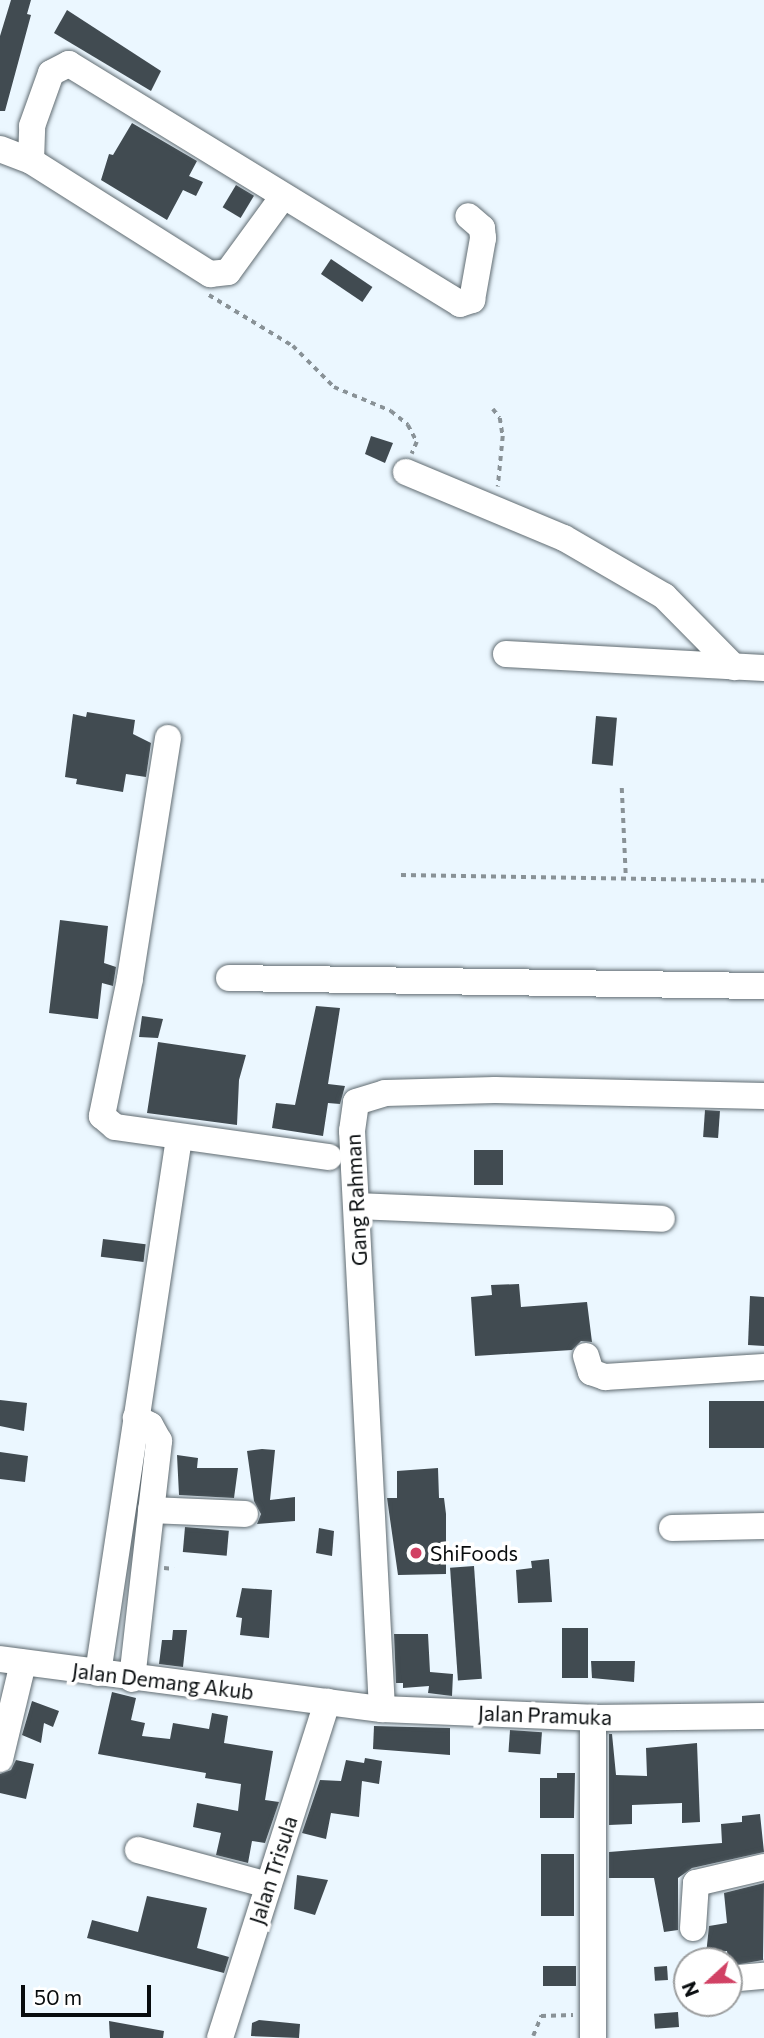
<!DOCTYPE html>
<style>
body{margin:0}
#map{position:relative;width:764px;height:2038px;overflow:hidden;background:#ebf7ff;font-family:Commissioner,sans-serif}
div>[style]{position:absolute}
.building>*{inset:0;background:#414b51;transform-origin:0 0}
.path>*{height:3.5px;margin-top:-1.75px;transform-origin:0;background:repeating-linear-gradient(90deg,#899297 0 5px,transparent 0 10px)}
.roads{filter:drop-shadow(0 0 2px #616c72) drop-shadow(0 0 2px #616c72)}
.minor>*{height:26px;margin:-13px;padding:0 13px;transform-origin:13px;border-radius:13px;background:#fff}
.dots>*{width:19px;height:19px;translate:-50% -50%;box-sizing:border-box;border:4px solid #fff;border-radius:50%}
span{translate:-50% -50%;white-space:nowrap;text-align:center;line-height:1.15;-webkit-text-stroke:7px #fff;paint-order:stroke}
.street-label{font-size:21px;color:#080c0e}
.poi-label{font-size:21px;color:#080c0e}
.left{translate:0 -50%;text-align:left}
.north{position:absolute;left:673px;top:1947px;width:70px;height:70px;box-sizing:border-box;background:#fff;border:2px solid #9c9e9f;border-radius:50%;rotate:248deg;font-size:19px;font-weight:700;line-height:28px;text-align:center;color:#080c0e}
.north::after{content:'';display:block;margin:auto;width:24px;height:32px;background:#d14164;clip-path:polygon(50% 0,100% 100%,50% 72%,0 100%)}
.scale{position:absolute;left:21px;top:1985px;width:130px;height:32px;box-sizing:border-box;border:4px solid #080c0e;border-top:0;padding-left:9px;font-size:21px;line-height:24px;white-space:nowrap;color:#080c0e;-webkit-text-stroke:5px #fff;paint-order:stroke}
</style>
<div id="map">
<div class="building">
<i style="clip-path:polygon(11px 0,31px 0,27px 14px,31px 15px,5px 111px,0 111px,0 36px)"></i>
<i style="clip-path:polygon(67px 10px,161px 71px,151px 91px,54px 33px)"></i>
<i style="clip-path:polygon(132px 123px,197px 161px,189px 176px,203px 182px,196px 196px,183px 190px,167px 220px,101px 180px,109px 154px,113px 155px)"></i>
<i style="left:236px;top:185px;width:21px;height:26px;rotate:31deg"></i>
<i style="left:331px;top:259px;width:50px;height:18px;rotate:34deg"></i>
<i style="clip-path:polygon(371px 436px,393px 443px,385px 463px,365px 454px)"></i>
<i style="clip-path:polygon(87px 712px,135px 720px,133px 734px,151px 743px,146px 777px,126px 774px,123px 792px,76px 784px,77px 779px,65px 777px,73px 714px,86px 717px)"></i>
<i style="left:596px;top:716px;width:21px;height:48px;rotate:5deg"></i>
<i style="clip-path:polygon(60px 920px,108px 926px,104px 963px,116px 967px,113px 986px,102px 983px,98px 1019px,49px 1013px)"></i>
<i style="clip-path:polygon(316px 1006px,340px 1008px,328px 1084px,345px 1086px,340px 1104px,328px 1103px,323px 1136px,272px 1128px,276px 1103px,295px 1105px)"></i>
<i style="clip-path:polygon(142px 1016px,163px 1019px,158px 1038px,139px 1037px)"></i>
<i style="clip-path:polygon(158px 1042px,246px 1055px,239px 1080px,237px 1125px,147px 1113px)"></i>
<i style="left:705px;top:1110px;width:15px;height:27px;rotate:4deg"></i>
<i style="left:474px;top:1150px;width:29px;height:35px"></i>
<i style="left:103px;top:1239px;width:43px;height:18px;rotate:7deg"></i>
<i style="clip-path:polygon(519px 1284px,521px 1307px,587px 1302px,592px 1342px,581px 1341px,572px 1350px,475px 1356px,471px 1297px,492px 1295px,491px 1285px)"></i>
<i style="clip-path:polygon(750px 1296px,764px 1297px,764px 1346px,748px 1345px)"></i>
<i style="clip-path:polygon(0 1400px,27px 1403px,24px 1431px,0 1426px)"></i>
<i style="left:764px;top:1401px;width:47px;height:55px;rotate:90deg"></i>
<i style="clip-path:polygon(262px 1449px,275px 1450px,270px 1500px,295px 1497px,295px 1521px,257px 1524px,261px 1514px,254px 1501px,247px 1451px)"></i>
<i style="clip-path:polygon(0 1452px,28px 1456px,25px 1482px,0 1479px)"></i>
<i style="clip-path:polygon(177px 1455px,198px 1458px,197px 1468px,238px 1468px,234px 1498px,179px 1495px)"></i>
<i style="clip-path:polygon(438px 1468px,439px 1498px,444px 1498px,446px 1514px,446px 1574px,398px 1575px,387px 1498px,397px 1498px,397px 1471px)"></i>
<i style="left:185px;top:1527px;width:44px;height:25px;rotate:5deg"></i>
<i style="clip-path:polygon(319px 1528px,334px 1531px,332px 1556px,316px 1553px)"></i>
<i style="clip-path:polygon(549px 1559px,552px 1602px,518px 1603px,516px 1570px,532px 1568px,531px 1561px)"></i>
<i style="left:474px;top:1566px;width:113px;height:24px;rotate:86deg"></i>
<i style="clip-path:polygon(242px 1588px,272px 1590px,269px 1638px,240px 1635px,242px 1618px,236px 1617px)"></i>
<i style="left:562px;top:1628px;width:26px;height:50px"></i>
<i style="clip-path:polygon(173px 1630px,187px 1630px,183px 1667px,159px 1664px,162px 1640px,172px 1640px)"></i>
<i style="clip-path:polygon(394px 1634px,428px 1634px,430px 1672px,453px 1674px,452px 1696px,428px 1693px,429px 1686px,403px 1688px,403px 1683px,396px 1683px)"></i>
<i style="clip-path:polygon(591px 1661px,635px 1661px,634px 1682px,592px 1678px)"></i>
<i style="clip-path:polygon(112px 1692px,136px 1698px,131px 1720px,145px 1723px,142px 1736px,170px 1739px,173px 1723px,209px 1729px,212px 1713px,228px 1716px,224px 1743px,273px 1751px,265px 1800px,279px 1802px,265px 1843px,252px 1841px,248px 1863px,216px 1855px,221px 1833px,193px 1827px,197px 1803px,238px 1811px,241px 1784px,205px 1778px,206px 1773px,98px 1754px)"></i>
<i style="clip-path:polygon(32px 1701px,59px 1711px,53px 1727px,44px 1723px,41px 1743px,22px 1735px)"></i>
<i style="clip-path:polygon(374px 1726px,450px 1728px,450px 1755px,373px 1749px)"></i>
<i style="left:510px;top:1730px;width:32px;height:22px;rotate:4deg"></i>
<i style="clip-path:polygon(609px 1734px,612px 1734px,616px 1775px,647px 1776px,646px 1748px,697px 1743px,700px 1822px,682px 1823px,682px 1803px,632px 1805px,632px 1824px,609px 1825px)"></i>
<i style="clip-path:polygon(365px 1758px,382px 1761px,379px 1784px,362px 1781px,359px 1817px,331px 1813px,326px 1839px,302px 1833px,320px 1780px,341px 1781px,346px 1760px,364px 1763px)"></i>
<i style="clip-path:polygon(16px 1760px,34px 1764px,26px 1799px,0 1793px,0 1774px,11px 1770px)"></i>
<i style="clip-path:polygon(557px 1773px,575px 1773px,574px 1818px,540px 1818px,540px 1778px,557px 1778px)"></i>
<i style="clip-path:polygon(760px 1814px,764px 1852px,692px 1868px,678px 1878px,678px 1930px,664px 1932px,654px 1878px,609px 1878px,609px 1852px,722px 1843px,721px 1824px,742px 1822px,742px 1816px)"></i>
<i style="left:541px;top:1854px;width:33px;height:62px"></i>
<i style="clip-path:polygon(297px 1875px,328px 1880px,315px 1915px,294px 1909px)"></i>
<i style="clip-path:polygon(764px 1883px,763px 1960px,729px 1966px,727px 1951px,706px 1955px,709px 1926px,727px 1923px,724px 1893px)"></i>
<i style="clip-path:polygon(147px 1896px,207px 1908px,197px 1948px,229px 1957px,224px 1973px,87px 1938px,92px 1920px,138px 1932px)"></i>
<i style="left:543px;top:1966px;width:33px;height:20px"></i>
<i style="left:667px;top:1966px;width:14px;height:13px;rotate:86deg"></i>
<i style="left:678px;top:2012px;width:15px;height:24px;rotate:86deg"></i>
<i style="clip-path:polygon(259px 2020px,300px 2024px,299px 2038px,251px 2036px,252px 2023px)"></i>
<i style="clip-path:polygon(109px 2021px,164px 2031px,163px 2038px,110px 2038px)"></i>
</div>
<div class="path">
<i style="left:209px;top:295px;width:98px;rotate:31.3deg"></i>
<i style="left:293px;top:346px;width:58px;rotate:45deg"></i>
<i style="left:334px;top:387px;width:62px;rotate:22.8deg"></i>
<i style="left:391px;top:411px;width:22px;rotate:39deg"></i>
<i style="left:408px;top:425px;width:19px;rotate:62deg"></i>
<i style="left:417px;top:442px;width:13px;rotate:113deg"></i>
<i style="left:493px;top:409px;width:11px;rotate:52deg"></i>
<i style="left:500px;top:418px;width:18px;rotate:81deg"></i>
<i style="left:503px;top:436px;width:51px;rotate:95.6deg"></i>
<i style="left:622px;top:788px;width:89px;rotate:87.4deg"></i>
<i style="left:401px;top:875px;width:363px;rotate:0.9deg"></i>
<i style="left:164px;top:1568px;width:10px;rotate:6deg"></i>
<i style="left:533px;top:2036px;width:22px;rotate:-68deg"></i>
<i style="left:541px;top:2016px;width:32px;rotate:-2deg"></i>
</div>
<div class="roads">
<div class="minor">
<i style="left:0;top:149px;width:33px;rotate:21deg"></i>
<i style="left:31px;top:161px;width:212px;rotate:32.3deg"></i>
<i style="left:210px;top:274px;width:18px;rotate:-6deg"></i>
<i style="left:228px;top:272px;width:92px;rotate:-53.9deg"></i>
<i style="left:31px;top:161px;width:35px;rotate:-88deg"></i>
<i style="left:32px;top:126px;width:56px;rotate:-70.3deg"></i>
<i style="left:51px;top:73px;width:20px;rotate:-27deg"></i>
<i style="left:69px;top:64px;width:459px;rotate:31.5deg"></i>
<i style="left:460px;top:304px;width:13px;rotate:-18deg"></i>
<i style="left:472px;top:300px;width:63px;rotate:-79.9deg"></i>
<i style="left:483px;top:238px;width:10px;rotate:-96deg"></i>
<i style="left:482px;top:228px;width:18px;rotate:-139deg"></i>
<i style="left:406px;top:472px;width:171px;rotate:22.7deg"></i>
<i style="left:564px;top:538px;width:116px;rotate:30.1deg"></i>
<i style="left:664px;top:596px;width:100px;rotate:45.4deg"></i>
<i style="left:506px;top:654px;width:258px;rotate:3.1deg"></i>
<i style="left:168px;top:738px;width:244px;rotate:99deg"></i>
<i style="left:130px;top:979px;width:140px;rotate:101.6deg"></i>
<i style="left:102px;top:1116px;width:17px;rotate:40deg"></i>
<i style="left:115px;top:1127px;width:216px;rotate:8deg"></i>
<i style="left:229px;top:978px;width:535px;rotate:0.86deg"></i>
<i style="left:357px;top:1206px;width:305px;rotate:2.4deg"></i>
<i style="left:586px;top:1356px;width:17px;rotate:73deg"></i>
<i style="left:591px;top:1372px;width:15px;rotate:20deg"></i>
<i style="left:605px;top:1377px;width:159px;rotate:-3.6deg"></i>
<i style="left:151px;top:1510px;width:94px;rotate:2.4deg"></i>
<i style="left:672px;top:1528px;width:92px;rotate:-1.2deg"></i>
<i style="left:0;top:1659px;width:385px;rotate:7.5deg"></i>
<i style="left:382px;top:1709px;width:211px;rotate:2.4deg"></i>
<i style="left:593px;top:1718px;width:171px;rotate:-0.7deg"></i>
<i style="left:98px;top:1673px;width:541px;rotate:-81.39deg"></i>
<i style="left:132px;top:1679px;width:240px;rotate:-83.5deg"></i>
<i style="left:159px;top:1441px;width:18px;rotate:-119deg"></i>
<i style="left:150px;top:1425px;width:16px;rotate:-153deg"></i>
<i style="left:382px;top:1709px;width:579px;rotate:-92.97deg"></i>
<i style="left:352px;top:1131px;width:29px;rotate:-82deg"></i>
<i style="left:356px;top:1102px;width:30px;rotate:-17deg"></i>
<i style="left:385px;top:1093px;width:110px;rotate:-1.6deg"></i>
<i style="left:495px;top:1090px;width:269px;rotate:1.3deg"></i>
<i style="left:0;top:1759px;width:99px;rotate:-76.5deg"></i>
<i style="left:138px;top:1850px;width:135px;rotate:15.1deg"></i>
<i style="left:693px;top:1928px;width:45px;rotate:-86.2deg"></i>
<i style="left:696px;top:1883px;width:70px;rotate:-13.2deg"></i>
<i style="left:739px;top:1978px;width:25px;rotate:-5deg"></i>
<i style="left:220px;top:2038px;width:353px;rotate:-72.3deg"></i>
<i style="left:593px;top:2038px;width:320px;rotate:-90deg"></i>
</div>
</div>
<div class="dots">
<i style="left:416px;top:1553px;background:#d14164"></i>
</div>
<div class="street-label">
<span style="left:356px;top:1200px;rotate:-93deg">Gang Rahman</span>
<span style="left:163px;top:1681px;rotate:7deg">Jalan Demang Akub</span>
<span style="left:545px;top:1715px;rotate:2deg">Jalan Pramuka</span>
<span style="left:273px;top:1870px;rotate:-72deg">Jalan Trisula</span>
</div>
<div class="poi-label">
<span class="left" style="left:430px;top:1553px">ShiFoods</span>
</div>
<div class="north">N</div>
<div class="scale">50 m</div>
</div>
